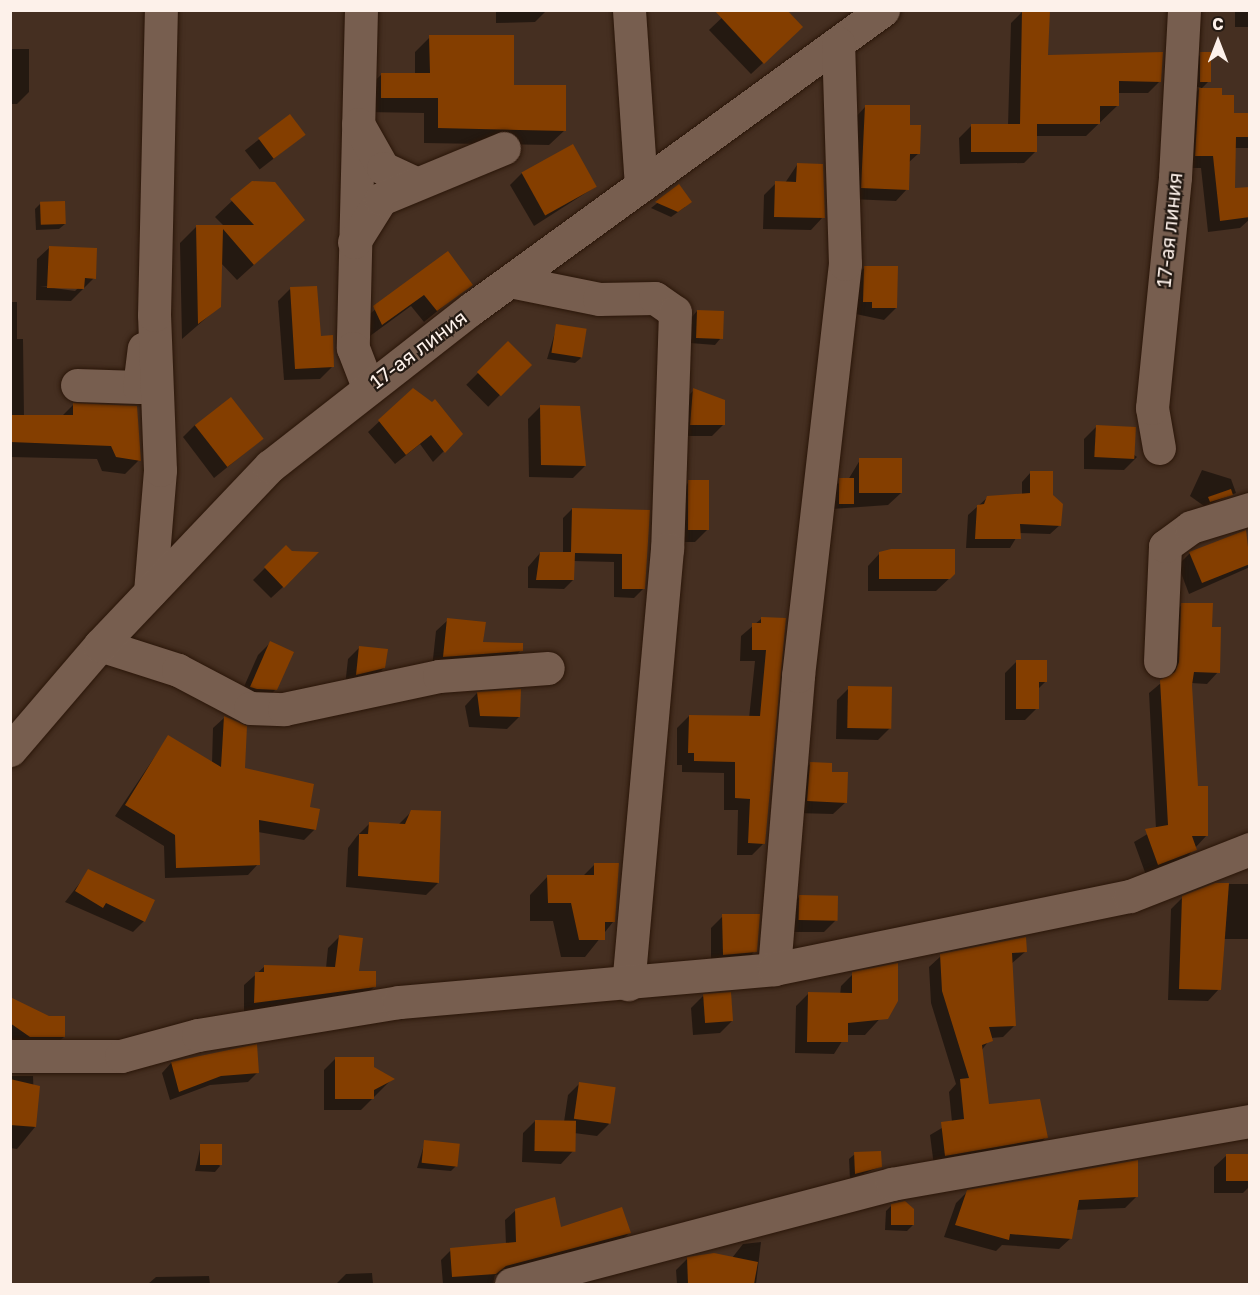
<!DOCTYPE html>
<meta charset="utf-8">
<style>
body{margin:0}
#map{position:relative;width:1260px;height:1295px;overflow:hidden;background:#452f21;font-family:"Golos Text",sans-serif}
div>[style]{position:absolute}
.shadow>*{inset:0;background:#0007;transform-origin:0 0}
.building>*{inset:0;background:#843e00;transform-origin:0 0}
.roads{filter:drop-shadow(0 0 2px #2a1609) drop-shadow(0 0 2px #2a1609)}
.minor>*{height:33px;margin:-16.5px;padding:0 16.5px;transform-origin:16.5px;border-radius:16.5px;background:#775e4f}
span{translate:-50% -50%;white-space:nowrap;text-align:center;line-height:1.15;-webkit-text-stroke:4.5px #241a13;paint-order:stroke}
.street-label{font-size:20px;color:#fdf1ea}
.frame{position:absolute;inset:0;border:12px solid #fdf1ea;pointer-events:none}
.north{position:absolute;left:1188px;top:12px;width:60px;height:60px;-webkit-text-stroke:4px #241a13;paint-order:stroke;rotate:0deg;font-size:16px;font-weight:700;line-height:24px;text-align:center;color:#fdf1ea}
.north::after{content:'';display:block;margin:auto;width:21px;height:27px;background:#fdf1ea;clip-path:polygon(50% 0,100% 100%,50% 72%,0 100%)}
</style>
<div id="map">
<div class="shadow">
<i style="clip-path:polygon(496px 10px,546px 10px,546px 11px,535px 22px,496px 23px)"></i>
<i style="clip-path:polygon(730px 10px,789px 39px,751px 74px,709px 30px)"></i>
<i style="left:1235px;top:10px;width:15px;height:17px"></i>
<i style="clip-path:polygon(1023px 11px,1046px 56px,1160px 81px,1148px 93px,1117px 93px,1117px 106px,1086px 136px,1036px 136px,1036px 151px,1024px 163px,960px 164px,959px 138px,971px 126px,1008px 125px,1011px 23px)"></i>
<i style="clip-path:polygon(430px 37px,513px 87px,565px 130px,549px 145px,424px 143px,424px 113px,366px 112px,366px 89px,382px 74px,415px 75px,415px 52px)"></i>
<i style="clip-path:polygon(10px 49px,29px 49px,29px 92px,17px 104px,10px 104px)"></i>
<i style="clip-path:polygon(1201px 54px,1208px 82px,1201px 89px,1221px 96px,1232px 114px,1250px 114px,1250px 148px,1234px 148px,1234px 190px,1250px 188px,1250px 219px,1240px 228px,1208px 232px,1201px 168px,1183px 168px,1187px 102px,1201px 87px,1194px 87px,1195px 60px)"></i>
<i style="clip-path:polygon(865px 107px,909px 127px,919px 153px,908px 163px,907px 189px,896px 201px,850px 199px,854px 119px)"></i>
<i style="left:289px;top:116px;width:24px;height:56px;rotate:52deg"></i>
<i style="clip-path:polygon(797px 165px,823px 217px,811px 230px,763px 229px,764px 195px,776px 183px,785px 183px)"></i>
<i style="clip-path:polygon(522px 173px,595px 187px,534px 226px,510px 185px)"></i>
<i style="clip-path:polygon(252px 182px,303px 220px,237px 280px,220px 262px,220px 306px,182px 339px,180px 243px,197px 226px,224px 226px,215px 217px)"></i>
<i style="clip-path:polygon(679px 186px,685px 207px,671px 217px,651px 208px)"></i>
<i style="clip-path:polygon(41px 203px,65px 224px,59px 229px,36px 230px,35px 209px)"></i>
<i style="clip-path:polygon(evenodd,50px 247px,94px 278px,71px 301px,36px 300px,37px 259px,50px 247px,40px 286px,78px 288px,75px 291px,40px 286px)"></i>
<i style="clip-path:polygon(447px 253px,471px 284px,424px 322px,411px 306px,370px 336px,362px 320px)"></i>
<i style="clip-path:polygon(864px 268px,896px 308px,884px 320px,851px 313px,852px 280px)"></i>
<i style="clip-path:polygon(290px 289px,332px 367px,320px 379px,284px 380px,278px 301px)"></i>
<i style="clip-path:polygon(10px 302px,17px 302px,17px 339px,23px 339px,24px 416px,62px 416px,74px 404px,139px 460px,125px 474px,102px 471px,97px 459px,10px 457px)"></i>
<i style="clip-path:polygon(697px 311px,720px 339px,715px 345px,690px 343px,692px 317px)"></i>
<i style="clip-path:polygon(557px 326px,581px 358px,575px 363px,547px 359px)"></i>
<i style="left:508px;top:343px;width:31px;height:59px;rotate:45deg"></i>
<i style="clip-path:polygon(413px 390px,461px 434px,433px 462px,420px 444px,395px 464px,368px 432px)"></i>
<i style="clip-path:polygon(694px 390px,724px 424px,712px 436px,679px 436px,682px 402px)"></i>
<i style="clip-path:polygon(540px 407px,585px 466px,573px 478px,529px 477px,528px 419px)"></i>
<i style="clip-path:polygon(195px 425px,262px 439px,214px 478px,183px 437px)"></i>
<i style="clip-path:polygon(1096px 427px,1137px 457px,1124px 470px,1084px 469px,1084px 439px)"></i>
<i style="clip-path:polygon(860px 460px,901px 493px,888px 505px,832px 509px,834px 485px,848px 480px)"></i>
<i style="clip-path:polygon(1202px 470px,1231px 479px,1236px 493px,1204px 506px,1190px 496px)"></i>
<i style="clip-path:polygon(1031px 472px,1052px 496px,1060px 525px,1050px 534px,1019px 533px,1010px 548px,966px 548px,968px 515px,988px 497px,1022px 495px,1022px 482px)"></i>
<i style="clip-path:polygon(689px 482px,707px 530px,695px 542px,675px 542px,677px 494px)"></i>
<i style="clip-path:polygon(572px 509px,648px 512px,643px 589px,634px 598px,614px 597px,614px 562px,573px 561px,573px 580px,564px 589px,528px 588px,528px 567px,540px 553px,563px 553px,563px 518px)"></i>
<i style="clip-path:polygon(1245px 532px,1250px 567px,1189px 594px,1178px 565px,1190px 553px)"></i>
<i style="clip-path:polygon(286px 547px,283px 587px,271px 598px,253px 580px)"></i>
<i style="clip-path:polygon(880px 553px,954px 574px,936px 591px,868px 591px,868px 566px)"></i>
<i style="clip-path:polygon(1182px 605px,1210px 629px,1218px 672px,1207px 684px,1191px 683px,1196px 787px,1207px 835px,1183px 861px,1146px 875px,1134px 842px,1156px 829px,1149px 693px,1167px 678px,1170px 616px)"></i>
<i style="clip-path:polygon(761px 619px,784px 619px,764px 843px,752px 855px,737px 855px,738px 810px,724px 810px,724px 773px,682px 772px,682px 765px,677px 765px,677px 728px,689px 716px,749px 718px,755px 661px,740px 661px,741px 636px)"></i>
<i style="clip-path:polygon(448px 620px,482px 644px,521px 650px,510px 662px,432px 668px,436px 631px)"></i>
<i style="clip-path:polygon(270px 643px,276px 689px,264px 702px,239px 698px,258px 655px)"></i>
<i style="clip-path:polygon(360px 647px,384px 668px,371px 680px,345px 686px,348px 659px)"></i>
<i style="clip-path:polygon(1017px 661px,1046px 681px,1037px 690px,1037px 708px,1025px 720px,1005px 720px,1005px 673px)"></i>
<i style="clip-path:polygon(849px 688px,890px 728px,878px 740px,836px 739px,837px 700px)"></i>
<i style="clip-path:polygon(477px 693px,519px 717px,507px 729px,469px 727px,465px 706px)"></i>
<i style="clip-path:polygon(224px 718px,243px 769px,308px 808px,315px 829px,304px 840px,258px 832px,258px 864px,248px 875px,165px 878px,164px 846px,115px 816px,168px 737px,212px 763px,213px 728px)"></i>
<i style="clip-path:polygon(810px 764px,846px 802px,833px 814px,795px 813px,798px 776px)"></i>
<i style="clip-path:polygon(412px 811px,438px 883px,426px 895px,346px 887px,348px 848px,357px 836px,369px 824px,399px 824px)"></i>
<i style="clip-path:polygon(595px 864px,613px 922px,585px 957px,561px 957px,553px 921px,530px 921px,530px 895px,548px 876px,583px 876px)"></i>
<i style="clip-path:polygon(89px 871px,144px 921px,133px 932px,65px 902px)"></i>
<i style="clip-path:polygon(1215px 884px,1250px 884px,1250px 939px,1221px 939px,1219px 989px,1208px 1001px,1168px 1000px,1171px 909px,1183px 897px)"></i>
<i style="clip-path:polygon(799px 897px,836px 920px,824px 932px,785px 932px,787px 909px)"></i>
<i style="clip-path:polygon(723px 916px,755px 951px,743px 963px,711px 966px,711px 928px)"></i>
<i style="clip-path:polygon(340px 936px,357px 972px,375px 986px,364px 997px,244px 1013px,244px 985px,265px 966px,326px 968px,328px 948px)"></i>
<i style="clip-path:polygon(1025px 952px,1011px 964px,1014px 1026px,1003px 1037px,991px 1038px,981px 1051px,988px 1106px,1046px 1137px,1035px 1149px,934px 1166px,930px 1135px,952px 1122px,949px 1092px,956px 1084px,931px 1003px,929px 967px,941px 956px)"></i>
<i style="clip-path:polygon(853px 974px,896px 1001px,865px 1035px,846px 1035px,834px 1054px,795px 1053px,796px 1006px,808px 994px,840px 995px,841px 986px)"></i>
<i style="clip-path:polygon(703px 996px,732px 1021px,720px 1033px,693px 1035px,691px 1008px)"></i>
<i style="clip-path:polygon(10px 999px,64px 1037px,53px 1047px,29px 1047px,10px 1038px)"></i>
<i style="clip-path:polygon(336px 1058px,373px 1068px,392px 1079px,361px 1110px,324px 1110px,324px 1070px)"></i>
<i style="clip-path:polygon(171px 1063px,258px 1072px,248px 1082px,210px 1085px,170px 1100px,162px 1073px)"></i>
<i style="clip-path:polygon(10px 1076px,33px 1076px,35px 1127px,17px 1149px,10px 1148px)"></i>
<i style="clip-path:polygon(580px 1083px,609px 1124px,597px 1136px,574px 1133px,573px 1151px,561px 1164px,522px 1162px,523px 1133px,535px 1121px,564px 1122px,568px 1095px)"></i>
<i style="clip-path:polygon(425px 1142px,457px 1165px,451px 1171px,417px 1168px)"></i>
<i style="clip-path:polygon(201px 1145px,220px 1166px,215px 1172px,195px 1171px)"></i>
<i style="clip-path:polygon(855px 1154px,880px 1167px,850px 1179px,849px 1159px)"></i>
<i style="clip-path:polygon(1227px 1155px,1250px 1155px,1250px 1186px,1243px 1193px,1214px 1193px,1214px 1167px)"></i>
<i style="clip-path:polygon(968px 1191px,1137px 1196px,1125px 1208px,1075px 1210px,1071px 1238px,1059px 1249px,1002px 1245px,996px 1251px,944px 1237px,956px 1203px)"></i>
<i style="clip-path:polygon(892px 1205px,913px 1225px,907px 1231px,885px 1230px,886px 1211px)"></i>
<i style="clip-path:polygon(516px 1210px,560px 1229px,629px 1233px,619px 1243px,495px 1275px,493px 1284px,443px 1284px,441px 1260px,451px 1250px,506px 1245px,505px 1220px)"></i>
<i style="clip-path:polygon(761px 1242px,756px 1284px,677px 1284px,676px 1270px,687px 1259px,732px 1258px,743px 1244px)"></i>
<i style="clip-path:polygon(372px 1273px,373px 1284px,336px 1284px,346px 1274px)"></i>
<i style="clip-path:polygon(209px 1276px,210px 1284px,148px 1284px,156px 1277px)"></i>
</div>
<div class="building">
<i style="clip-path:polygon(714px 10px,787px 10px,803px 27px,764px 64px)"></i>
<i style="clip-path:polygon(1022px 10px,1050px 10px,1048px 55px,1163px 52px,1161px 82px,1119px 81px,1119px 106px,1100px 106px,1100px 124px,1037px 124px,1037px 152px,971px 152px,971px 124px,1020px 124px)"></i>
<i style="clip-path:polygon(429px 35px,514px 35px,514px 85px,566px 85px,566px 131px,438px 128px,438px 98px,381px 98px,381px 73px,430px 73px)"></i>
<i style="left:1200px;top:52px;width:11px;height:30px"></i>
<i style="clip-path:polygon(1199px 88px,1222px 88px,1222px 95px,1234px 95px,1234px 113px,1250px 113px,1250px 137px,1236px 137px,1235px 188px,1250px 187px,1250px 217px,1220px 221px,1213px 156px,1195px 156px)"></i>
<i style="clip-path:polygon(865px 105px,910px 105px,910px 125px,921px 125px,920px 154px,910px 154px,909px 190px,861px 188px)"></i>
<i style="left:290px;top:114px;width:26px;height:40px;rotate:53deg"></i>
<i style="left:573px;top:144px;width:49px;height:59px;rotate:61deg"></i>
<i style="clip-path:polygon(797px 163px,823px 164px,825px 218px,774px 217px,775px 181px,796px 182px)"></i>
<i style="clip-path:polygon(252px 181px,275px 182px,305px 220px,254px 265px,223px 229px,221px 307px,198px 324px,196px 225px,254px 225px,230px 199px)"></i>
<i style="clip-path:polygon(679px 184px,692px 202px,678px 212px,655px 202px)"></i>
<i style="left:65px;top:201px;width:23px;height:25px;rotate:88deg"></i>
<i style="clip-path:polygon(49px 246px,97px 248px,96px 279px,85px 278px,84px 289px,47px 288px)"></i>
<i style="clip-path:polygon(448px 251px,473px 285px,437px 311px,424px 295px,382px 325px,373px 306px)"></i>
<i style="clip-path:polygon(864px 266px,898px 266px,897px 308px,872px 308px,872px 302px,863px 302px)"></i>
<i style="clip-path:polygon(317px 286px,321px 336px,333px 335px,334px 367px,295px 369px,290px 287px)"></i>
<i style="left:697px;top:310px;width:27px;height:28px;rotate:2deg"></i>
<i style="left:556px;top:324px;width:31px;height:29px;rotate:9deg"></i>
<i style="left:508px;top:341px;width:34px;height:44px;rotate:45deg"></i>
<i style="clip-path:polygon(413px 388px,432px 402px,435px 399px,463px 434px,445px 453px,431px 435px,406px 455px,378px 420px)"></i>
<i style="clip-path:polygon(693px 388px,725px 400px,725px 425px,690px 425px)"></i>
<i style="left:231px;top:397px;width:53px;height:46px;rotate:52deg"></i>
<i style="clip-path:polygon(73px 403px,137px 406px,141px 461px,116px 457px,111px 446px,10px 442px,10px 415px,73px 415px)"></i>
<i style="clip-path:polygon(540px 405px,580px 406px,586px 466px,541px 465px)"></i>
<i style="left:1096px;top:425px;width:40px;height:32px;rotate:3deg"></i>
<i style="left:859px;top:458px;width:43px;height:35px"></i>
<i style="clip-path:polygon(1030px 471px,1053px 471px,1053px 495px,1063px 504px,1061px 526px,1020px 524px,1021px 539px,975px 539px,977px 505px,984px 504px,987px 496px,1030px 493px)"></i>
<i style="left:839px;top:478px;width:15px;height:26px"></i>
<i style="left:688px;top:480px;width:21px;height:50px"></i>
<i style="clip-path:polygon(1231px 489px,1233px 495px,1210px 502px,1208px 497px)"></i>
<i style="clip-path:polygon(572px 508px,650px 510px,645px 589px,622px 589px,622px 554px,575px 553px,574px 580px,536px 580px,540px 552px,571px 552px)"></i>
<i style="clip-path:polygon(1246px 530px,1250px 564px,1202px 583px,1189px 552px)"></i>
<i style="clip-path:polygon(286px 545px,292px 551px,319px 552px,284px 588px,264px 567px)"></i>
<i style="clip-path:polygon(891px 549px,955px 549px,955px 574px,950px 579px,879px 579px,879px 552px)"></i>
<i style="clip-path:polygon(1181px 603px,1213px 603px,1212px 627px,1221px 627px,1220px 673px,1194px 672px,1192px 685px,1198px 786px,1208px 786px,1208px 836px,1192px 836px,1197px 850px,1158px 865px,1145px 829px,1168px 825px,1160px 680px,1175px 672px,1179px 662px)"></i>
<i style="clip-path:polygon(761px 617px,786px 618px,765px 844px,748px 843px,750px 799px,735px 798px,735px 762px,694px 761px,694px 753px,688px 753px,689px 715px,760px 716px,766px 650px,752px 650px,752px 623px,761px 623px)"></i>
<i style="clip-path:polygon(447px 618px,486px 622px,483px 642px,523px 643px,523px 651px,443px 657px)"></i>
<i style="clip-path:polygon(270px 641px,294px 652px,277px 690px,257px 689px,250px 687px)"></i>
<i style="clip-path:polygon(359px 646px,388px 649px,385px 668px,356px 675px)"></i>
<i style="clip-path:polygon(1016px 660px,1047px 660px,1047px 682px,1039px 682px,1039px 709px,1016px 709px)"></i>
<i style="left:848px;top:686px;width:44px;height:42px;rotate:1deg"></i>
<i style="clip-path:polygon(521px 689px,520px 717px,480px 716px,477px 692px)"></i>
<i style="clip-path:polygon(224px 716px,247px 726px,245px 768px,314px 784px,310px 807px,320px 809px,316px 830px,259px 820px,260px 865px,176px 868px,175px 835px,125px 805px,168px 735px,221px 767px)"></i>
<i style="clip-path:polygon(810px 762px,832px 763px,832px 772px,848px 772px,847px 803px,807px 801px)"></i>
<i style="clip-path:polygon(411px 810px,441px 811px,439px 883px,358px 876px,359px 834px,368px 834px,369px 822px,405px 824px)"></i>
<i style="clip-path:polygon(594px 863px,619px 863px,615px 922px,605px 922px,605px 940px,579px 940px,571px 903px,548px 903px,547px 875px,594px 875px)"></i>
<i style="clip-path:polygon(88px 869px,155px 900px,145px 922px,106px 903px,103px 908px,75px 891px)"></i>
<i style="clip-path:polygon(1215px 883px,1229px 883px,1221px 990px,1179px 989px,1182px 896px)"></i>
<i style="left:799px;top:895px;width:39px;height:25px;rotate:1deg"></i>
<i style="clip-path:polygon(722px 914px,760px 914px,757px 952px,723px 955px)"></i>
<i style="clip-path:polygon(339px 935px,363px 938px,359px 971px,376px 971px,376px 987px,254px 1003px,255px 972px,264px 972px,264px 965px,335px 967px)"></i>
<i style="clip-path:polygon(1026px 937px,1027px 952px,1012px 953px,1016px 1026px,989px 1027px,993px 1041px,982px 1045px,989px 1104px,1040px 1099px,1048px 1138px,945px 1156px,941px 1122px,964px 1119px,960px 1079px,969px 1078px,942px 991px,940px 954px)"></i>
<i style="clip-path:polygon(898px 963px,898px 1001px,888px 1019px,848px 1023px,848px 1042px,807px 1042px,808px 992px,852px 993px,852px 972px)"></i>
<i style="left:731px;top:992px;width:29px;height:28px;rotate:86deg"></i>
<i style="clip-path:polygon(10px 997px,49px 1016px,65px 1016px,65px 1037px,30px 1037px,10px 1023px)"></i>
<i style="clip-path:polygon(257px 1044px,259px 1073px,221px 1076px,179px 1092px,171px 1062px)"></i>
<i style="clip-path:polygon(335px 1057px,374px 1057px,374px 1067px,395px 1079px,374px 1090px,374px 1099px,335px 1099px)"></i>
<i style="clip-path:polygon(10px 1079px,40px 1086px,36px 1127px,10px 1125px)"></i>
<i style="left:579px;top:1082px;width:37px;height:37px;rotate:8deg"></i>
<i style="left:535px;top:1120px;width:41px;height:31px;rotate:1deg"></i>
<i style="left:424px;top:1140px;width:36px;height:23px;rotate:6deg"></i>
<i style="left:200px;top:1144px;width:22px;height:21px"></i>
<i style="clip-path:polygon(881px 1151px,882px 1167px,855px 1174px,854px 1152px)"></i>
<i style="left:1226px;top:1154px;width:24px;height:27px"></i>
<i style="clip-path:polygon(1138px 1160px,1138px 1197px,1079px 1200px,1072px 1239px,1010px 1234px,1009px 1240px,955px 1225px,967px 1190px)"></i>
<i style="clip-path:polygon(555px 1197px,561px 1227px,622px 1207px,631px 1233px,506px 1266px,496px 1274px,452px 1277px,450px 1248px,516px 1242px,515px 1209px)"></i>
<i style="clip-path:polygon(905px 1201px,914px 1209px,914px 1225px,891px 1225px,891px 1204px)"></i>
<i style="clip-path:polygon(714px 1253px,758px 1262px,754px 1284px,688px 1284px,687px 1257px)"></i>
</div>
<div class="roads">
<div class="minor">
<i style="left:361px;top:10px;width:338px;rotate:91.4deg"></i>
<i style="left:353px;top:348px;width:42px;rotate:69deg"></i>
<i style="left:629px;top:10px;width:176px;rotate:86.1deg"></i>
<i style="left:358px;top:124px;width:51px;rotate:60.4deg"></i>
<i style="left:383px;top:168px;width:35px;rotate:25deg"></i>
<i style="left:354px;top:242px;width:51px;rotate:-57.9deg"></i>
<i style="left:381px;top:199px;width:133px;rotate:-22.5deg"></i>
<i style="left:510px;top:281px;width:91px;rotate:11.4deg"></i>
<i style="left:599px;top:299px;width:56px;rotate:-1deg"></i>
<i style="left:655px;top:298px;width:24px;rotate:35deg"></i>
<i style="left:675px;top:312px;width:237px;rotate:91.9deg"></i>
<i style="left:667px;top:549px;width:437px;rotate:95.1deg"></i>
<i style="left:77px;top:385px;width:62px;rotate:1.8deg"></i>
<i style="left:139px;top:387px;width:39px;rotate:-83deg"></i>
<i style="left:1159px;top:448px;width:41px;rotate:-99.9deg"></i>
<i style="left:1152px;top:408px;width:232px;rotate:-84.3deg"></i>
<i style="left:1175px;top:177px;width:167px;rotate:-86.9deg"></i>
<i style="left:150px;top:592px;width:122px;rotate:-85.3deg"></i>
<i style="left:160px;top:470px;width:155px;rotate:-92.2deg"></i>
<i style="left:154px;top:315px;width:305px;rotate:-88.7deg"></i>
<i style="left:100px;top:645px;width:82px;rotate:17.8deg"></i>
<i style="left:178px;top:670px;width:81px;rotate:27.8deg"></i>
<i style="left:250px;top:708px;width:34px;rotate:2deg"></i>
<i style="left:284px;top:709px;width:158px;rotate:-12deg"></i>
<i style="left:439px;top:676px;width:109px;rotate:-4.2deg"></i>
<i style="left:1160px;top:661px;width:115px;rotate:-87.5deg"></i>
<i style="left:1165px;top:546px;width:32px;rotate:-36deg"></i>
<i style="left:1191px;top:527px;width:62px;rotate:-17deg"></i>
<i style="left:10px;top:750px;width:138px;rotate:-49.4deg"></i>
<i style="left:100px;top:645px;width:247px;rotate:-46.5deg"></i>
<i style="left:270px;top:466px;width:255px;rotate:-38deg"></i>
<i style="left:471px;top:309px;width:509px;rotate:-35.97deg"></i>
<i style="left:774px;top:969px;width:294px;rotate:-85.3deg"></i>
<i style="left:798px;top:676px;width:415px;rotate:-83.5deg"></i>
<i style="left:845px;top:264px;width:221px;rotate:-91.8deg"></i>
<i style="left:10px;top:1056px;width:111px"></i>
<i style="left:121px;top:1056px;width:80px;rotate:-15.3deg"></i>
<i style="left:198px;top:1035px;width:204px;rotate:-9.3deg"></i>
<i style="left:399px;top:1002px;width:376px;rotate:-5deg"></i>
<i style="left:774px;top:969px;width:363px;rotate:-11.6deg"></i>
<i style="left:1130px;top:896px;width:129px;rotate:-21.4deg"></i>
<i style="left:511px;top:1284px;width:394px;rotate:-14.7deg"></i>
<i style="left:892px;top:1184px;width:364px;rotate:-10deg"></i>
</div>
</div>
<div class="street-label">
<span style="left:1169px;top:230px;rotate:-84deg">17-ая линия</span>
<span style="left:418px;top:349px;rotate:-37deg">17-ая линия</span>
</div>
<div class="frame"></div>
<div class="north">С</div>
</div>
